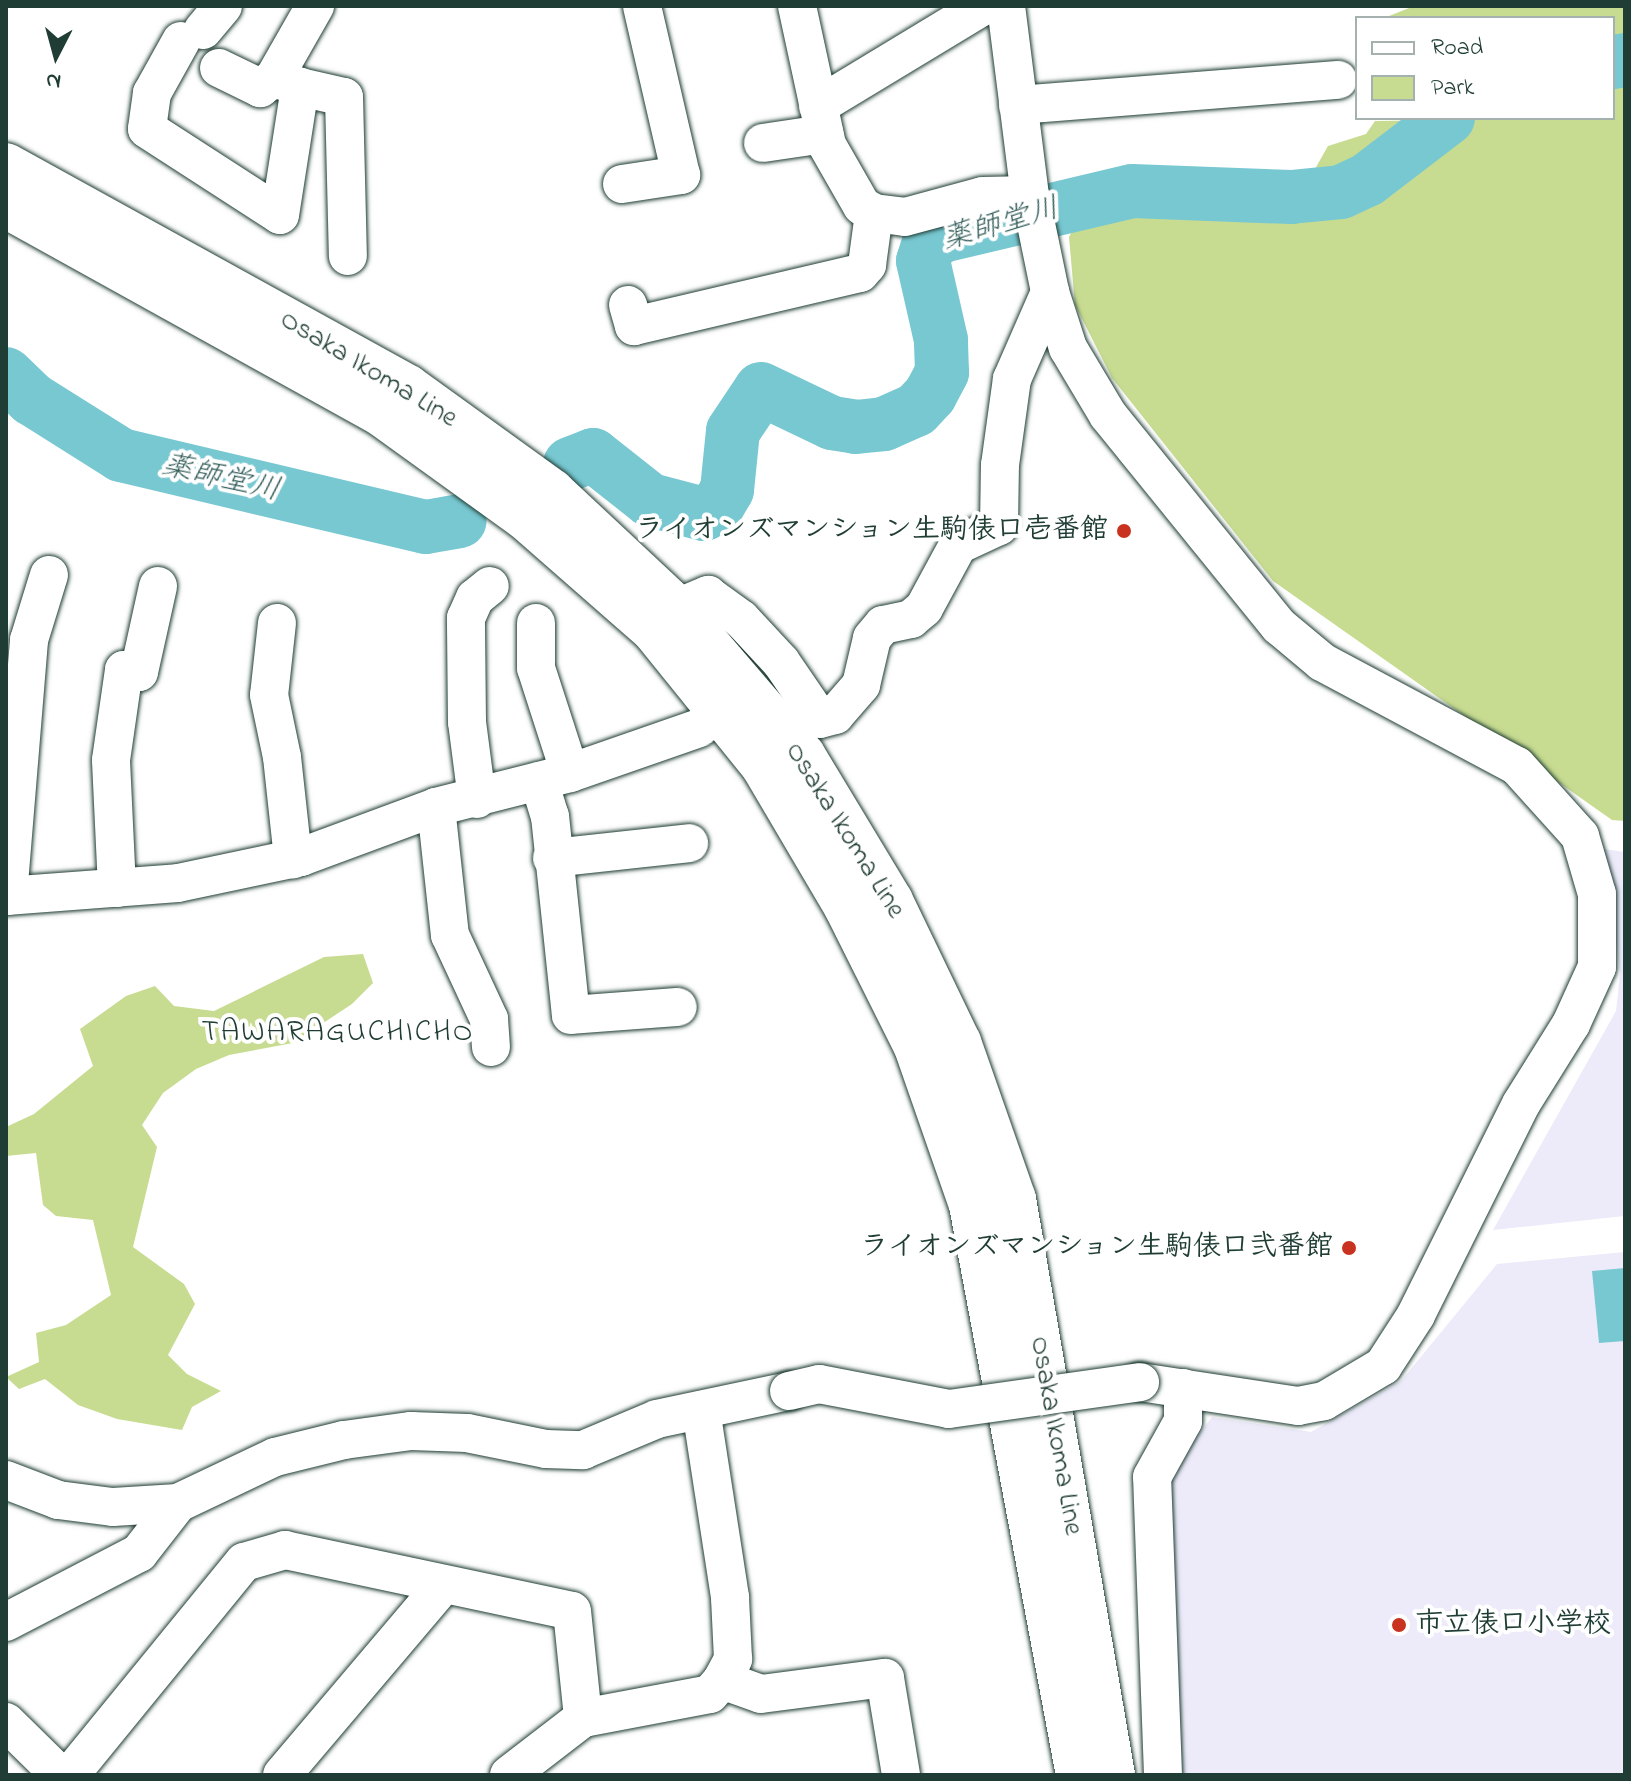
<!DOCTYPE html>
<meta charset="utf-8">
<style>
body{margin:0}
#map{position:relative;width:1631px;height:1781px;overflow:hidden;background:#fff;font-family:"Indie Flower","Klee One",sans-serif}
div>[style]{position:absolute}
.built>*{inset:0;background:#edebfa}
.green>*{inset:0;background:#c8dc91}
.water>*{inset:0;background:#78c8d2}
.river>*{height:54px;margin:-27px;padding:0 27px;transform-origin:27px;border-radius:27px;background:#78c8d2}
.roads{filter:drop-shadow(0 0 2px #1f3d34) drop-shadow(0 0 2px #1f3d34)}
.minor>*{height:38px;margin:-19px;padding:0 19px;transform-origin:19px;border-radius:19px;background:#fff}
.major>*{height:44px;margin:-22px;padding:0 22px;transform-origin:22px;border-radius:22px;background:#fff}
.bridges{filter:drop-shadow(0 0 2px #1f3d34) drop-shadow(0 0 2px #1f3d34)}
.minor-bridge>*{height:38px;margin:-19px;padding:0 19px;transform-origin:19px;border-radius:19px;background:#fff}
.dots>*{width:22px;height:22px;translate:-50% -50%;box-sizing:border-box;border:4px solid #fff;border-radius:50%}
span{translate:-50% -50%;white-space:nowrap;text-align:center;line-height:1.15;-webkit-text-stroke:8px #fff;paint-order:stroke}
.street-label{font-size:28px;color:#1f3d34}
.poi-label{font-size:28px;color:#1f3d34;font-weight:700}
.right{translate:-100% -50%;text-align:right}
.left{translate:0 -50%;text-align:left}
.water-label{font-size:30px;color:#35605c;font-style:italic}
.neighbourhood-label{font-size:30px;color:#1f3d34;letter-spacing:2px}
.frame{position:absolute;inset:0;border:8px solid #1f3d34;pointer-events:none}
.legend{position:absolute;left:1355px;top:16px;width:260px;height:104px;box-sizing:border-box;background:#fff;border:2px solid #a5b1ae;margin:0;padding:10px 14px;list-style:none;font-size:24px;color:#1f3d34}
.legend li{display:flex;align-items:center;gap:16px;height:40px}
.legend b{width:40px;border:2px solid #a5b1ae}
.north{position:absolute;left:16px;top:16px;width:80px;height:80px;-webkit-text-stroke:6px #fff;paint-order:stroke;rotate:186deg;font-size:22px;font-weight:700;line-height:32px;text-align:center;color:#1f3d34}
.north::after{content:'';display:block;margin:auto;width:28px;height:36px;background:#1f3d34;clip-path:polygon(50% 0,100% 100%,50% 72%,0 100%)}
</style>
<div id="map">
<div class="built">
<i style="clip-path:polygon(1604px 849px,1625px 852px,1625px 1216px,1493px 1230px,1616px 1011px,1620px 973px)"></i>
<i style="clip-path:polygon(1625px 1252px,1625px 1775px,1177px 1775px,1167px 1475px,1212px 1417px,1311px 1432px,1401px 1381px,1497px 1264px)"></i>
</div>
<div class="green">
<i style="clip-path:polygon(1414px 6px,1625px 6px,1625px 821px,1612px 820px,1273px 581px,1112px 378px,1075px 305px,1069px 237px,1098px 182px,1124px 172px,1192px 182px,1311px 176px,1328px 146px,1366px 134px,1375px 121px,1613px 118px,1613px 18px,1384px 18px)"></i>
<i style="clip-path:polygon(363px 954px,373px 983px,352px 1004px,293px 1043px,229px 1055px,196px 1069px,163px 1093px,142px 1125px,157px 1147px,133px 1247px,184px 1284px,195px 1304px,168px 1355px,187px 1374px,221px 1391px,192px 1407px,182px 1430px,117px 1419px,78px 1405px,45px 1379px,19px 1389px,6px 1377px,39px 1362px,36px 1333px,66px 1325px,111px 1295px,93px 1220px,56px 1216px,43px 1205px,36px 1153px,6px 1156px,6px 1127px,34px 1114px,93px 1066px,80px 1029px,126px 996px,155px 986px,174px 1006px,214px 1011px,324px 957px)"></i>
</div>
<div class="water">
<i style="clip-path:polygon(1625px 1268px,1625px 1341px,1599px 1343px,1592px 1271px)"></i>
</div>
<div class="river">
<i style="left:1613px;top:62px;width:12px;rotate:-9deg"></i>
<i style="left:6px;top:374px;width:36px;rotate:44deg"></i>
<i style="left:32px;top:399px;width:105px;rotate:32.2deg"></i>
<i style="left:121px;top:455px;width:313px;rotate:13.3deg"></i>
<i style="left:426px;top:527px;width:34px;rotate:-10deg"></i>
<i style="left:570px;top:464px;width:25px;rotate:-21deg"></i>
<i style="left:593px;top:455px;width:73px;rotate:38.3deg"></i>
<i style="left:650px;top:500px;width:56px;rotate:14.5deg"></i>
<i style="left:704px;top:514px;width:15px;rotate:-28deg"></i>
<i style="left:717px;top:507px;width:20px;rotate:-60deg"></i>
<i style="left:727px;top:490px;width:59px;rotate:-84.2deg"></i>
<i style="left:733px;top:431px;width:50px;rotate:-56.3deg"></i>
<i style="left:761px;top:389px;width:79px;rotate:25.6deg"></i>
<i style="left:832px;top:423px;width:24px;rotate:9deg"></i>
<i style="left:856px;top:427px;width:28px;rotate:-6deg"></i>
<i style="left:884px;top:424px;width:35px;rotate:-24deg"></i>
<i style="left:916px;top:410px;width:21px;rotate:-47deg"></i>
<i style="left:930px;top:395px;width:26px;rotate:-62deg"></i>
<i style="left:942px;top:372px;width:32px;rotate:-92deg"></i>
<i style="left:941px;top:340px;width:81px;rotate:-102.8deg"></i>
<i style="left:923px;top:261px;width:16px;rotate:-72deg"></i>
<i style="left:928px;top:246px;width:17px;rotate:-36deg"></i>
<i style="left:942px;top:236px;width:195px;rotate:-13.3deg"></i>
<i style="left:1132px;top:191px;width:159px;rotate:2.2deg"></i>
<i style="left:1291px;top:197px;width:50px;rotate:-5.7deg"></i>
<i style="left:1341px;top:192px;width:29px;rotate:-25deg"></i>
<i style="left:1367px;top:180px;width:102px;rotate:-37.4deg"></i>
</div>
<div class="roads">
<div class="minor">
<i style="left:797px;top:6px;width:142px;rotate:77.8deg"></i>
<i style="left:827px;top:145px;width:70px;rotate:60.2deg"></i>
<i style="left:862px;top:206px;width:14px;rotate:30deg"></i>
<i style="left:874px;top:213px;width:31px;rotate:7deg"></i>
<i style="left:905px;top:217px;width:81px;rotate:-15.1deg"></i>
<i style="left:983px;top:196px;width:47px;rotate:-1.2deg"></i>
<i style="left:1006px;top:6px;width:191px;rotate:82.8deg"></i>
<i style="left:1030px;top:195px;width:99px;rotate:78.3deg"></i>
<i style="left:1050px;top:292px;width:59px;rotate:72.2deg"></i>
<i style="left:1068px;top:348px;width:78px;rotate:59.2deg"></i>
<i style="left:1108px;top:415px;width:272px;rotate:51deg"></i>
<i style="left:1279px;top:626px;width:56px;rotate:39.9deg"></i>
<i style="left:1322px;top:662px;width:221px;rotate:28.1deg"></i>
<i style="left:1517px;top:766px;width:94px;rotate:48deg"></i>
<i style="left:1580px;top:836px;width:60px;rotate:73.7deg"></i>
<i style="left:1597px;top:894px;width:73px;rotate:90deg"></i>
<i style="left:1597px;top:967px;width:63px;rotate:114.5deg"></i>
<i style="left:1571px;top:1024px;width:94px;rotate:122deg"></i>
<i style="left:1521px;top:1104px;width:236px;rotate:116.5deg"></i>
<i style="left:1416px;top:1315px;width:61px;rotate:122.9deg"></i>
<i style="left:1383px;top:1366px;width:69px;rotate:149.3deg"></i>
<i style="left:1324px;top:1401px;width:26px;rotate:169deg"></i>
<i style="left:1298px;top:1406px;width:160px;rotate:-171.4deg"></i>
<i style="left:203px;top:30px;width:31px;rotate:-50deg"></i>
<i style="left:181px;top:41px;width:60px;rotate:119.1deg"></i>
<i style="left:152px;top:93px;width:36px;rotate:98deg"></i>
<i style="left:147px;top:129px;width:158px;rotate:32.9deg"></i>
<i style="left:280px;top:215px;width:130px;rotate:-81.1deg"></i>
<i style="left:300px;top:87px;width:28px;rotate:-161deg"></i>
<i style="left:219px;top:68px;width:46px;rotate:26deg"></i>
<i style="left:260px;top:88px;width:17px;rotate:-36deg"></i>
<i style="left:274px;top:78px;width:83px;rotate:-60.3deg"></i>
<i style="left:300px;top:87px;width:45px;rotate:12.8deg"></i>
<i style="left:344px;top:97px;width:159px;rotate:88.6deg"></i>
<i style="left:1018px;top:105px;width:321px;rotate:-4.5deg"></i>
<i style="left:818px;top:106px;width:193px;rotate:-31.2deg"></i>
<i style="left:763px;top:143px;width:62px;rotate:-8.4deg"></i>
<i style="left:622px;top:184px;width:60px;rotate:-8.7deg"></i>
<i style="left:681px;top:175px;width:173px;rotate:-103deg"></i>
<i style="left:628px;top:305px;width:22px;rotate:74deg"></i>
<i style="left:634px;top:326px;width:232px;rotate:-13.2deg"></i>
<i style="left:860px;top:273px;width:11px;rotate:-49deg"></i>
<i style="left:867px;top:265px;width:52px;rotate:-82.3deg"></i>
<i style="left:677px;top:608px;width:34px;rotate:-23deg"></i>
<i style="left:708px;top:595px;width:41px;rotate:36deg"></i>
<i style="left:741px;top:619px;width:59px;rotate:47.1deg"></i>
<i style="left:781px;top:662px;width:69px;rotate:55.6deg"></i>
<i style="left:820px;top:719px;width:16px;rotate:-15deg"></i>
<i style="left:835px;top:715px;width:40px;rotate:-49deg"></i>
<i style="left:861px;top:685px;width:48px;rotate:-76.8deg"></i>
<i style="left:872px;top:638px;width:17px;rotate:-50deg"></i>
<i style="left:883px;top:625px;width:29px;rotate:-12deg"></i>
<i style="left:911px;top:619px;width:17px;rotate:-40deg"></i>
<i style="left:924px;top:608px;width:72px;rotate:-61.6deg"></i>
<i style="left:958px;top:545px;width:45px;rotate:-24.9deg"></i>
<i style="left:999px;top:526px;width:61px;rotate:-89.1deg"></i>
<i style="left:1000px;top:465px;width:87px;rotate:-82.1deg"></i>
<i style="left:1012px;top:379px;width:95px;rotate:-66.4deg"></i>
<i style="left:277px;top:623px;width:72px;rotate:96.3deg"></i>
<i style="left:269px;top:695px;width:63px;rotate:78.2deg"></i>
<i style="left:282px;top:757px;width:103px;rotate:83.8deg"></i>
<i style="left:536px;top:623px;width:45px;rotate:90deg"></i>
<i style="left:536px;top:668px;width:110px;rotate:72.1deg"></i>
<i style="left:539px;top:781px;width:37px;rotate:73deg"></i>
<i style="left:550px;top:816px;width:200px;rotate:84deg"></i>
<i style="left:571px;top:1015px;width:107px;rotate:-4.3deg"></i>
<i style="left:477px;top:799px;width:78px;rotate:-97.4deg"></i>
<i style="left:467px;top:722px;width:104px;rotate:-90.6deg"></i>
<i style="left:466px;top:618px;width:22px;rotate:-66deg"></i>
<i style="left:475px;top:598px;width:19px;rotate:-39deg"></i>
<i style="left:436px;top:807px;width:129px;rotate:83.8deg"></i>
<i style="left:450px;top:935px;width:93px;rotate:65.1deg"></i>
<i style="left:489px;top:1019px;width:28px;rotate:86deg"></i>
<i style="left:552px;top:858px;width:138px;rotate:-6.2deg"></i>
<i style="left:117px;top:888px;width:128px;rotate:-92.7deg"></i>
<i style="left:111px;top:760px;width:91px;rotate:-81.8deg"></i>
<i style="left:124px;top:670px;width:15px;rotate:8deg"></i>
<i style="left:139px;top:672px;width:88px;rotate:-77.5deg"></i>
<i style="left:6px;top:896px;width:172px;rotate:-4.3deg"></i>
<i style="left:178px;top:883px;width:126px;rotate:-11.9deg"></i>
<i style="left:301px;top:857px;width:144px;rotate:-20.3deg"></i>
<i style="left:436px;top:807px;width:138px;rotate:-14.2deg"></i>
<i style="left:570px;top:773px;width:137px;rotate:-19.2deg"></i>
<i style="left:8px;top:896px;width:257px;rotate:-85.3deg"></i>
<i style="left:29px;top:640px;width:68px;rotate:-72.9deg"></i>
<i style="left:6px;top:1480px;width:56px;rotate:21deg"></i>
<i style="left:58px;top:1500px;width:55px;rotate:7.3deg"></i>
<i style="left:113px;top:1507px;width:65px;rotate:-3.5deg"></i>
<i style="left:6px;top:1622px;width:150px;rotate:-27.4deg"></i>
<i style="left:139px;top:1553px;width:63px;rotate:-52deg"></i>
<i style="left:178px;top:1503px;width:107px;rotate:-25.4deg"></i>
<i style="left:275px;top:1457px;width:71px;rotate:-13.8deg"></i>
<i style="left:344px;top:1440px;width:68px;rotate:-7.7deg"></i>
<i style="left:411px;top:1431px;width:56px;rotate:2deg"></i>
<i style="left:467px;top:1433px;width:81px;rotate:11.4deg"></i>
<i style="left:546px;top:1449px;width:37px;rotate:2deg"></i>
<i style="left:583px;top:1450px;width:80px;rotate:-22.7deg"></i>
<i style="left:657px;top:1419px;width:135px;rotate:-12deg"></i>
<i style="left:722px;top:1680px;width:41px;rotate:19.7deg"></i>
<i style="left:761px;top:1694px;width:125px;rotate:-7.4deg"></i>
<i style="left:885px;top:1678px;width:98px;rotate:80.6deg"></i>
<i style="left:6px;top:1722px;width:76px;rotate:44.5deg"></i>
<i style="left:70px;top:1775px;width:275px;rotate:-50.8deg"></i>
<i style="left:244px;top:1562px;width:43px;rotate:-16.3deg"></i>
<i style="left:285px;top:1550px;width:293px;rotate:12deg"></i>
<i style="left:572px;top:1611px;width:108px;rotate:84.1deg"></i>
<i style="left:282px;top:1775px;width:250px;rotate:-49.7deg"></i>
<i style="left:509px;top:1775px;width:93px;rotate:-37.6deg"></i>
<i style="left:583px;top:1718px;width:129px;rotate:-10.7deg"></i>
<i style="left:710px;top:1694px;width:18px;rotate:-49deg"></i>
<i style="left:722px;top:1680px;width:24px;rotate:-62deg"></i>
<i style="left:733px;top:1659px;width:62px;rotate:-92.8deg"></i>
<i style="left:730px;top:1597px;width:189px;rotate:-98.8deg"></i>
<i style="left:1163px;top:1775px;width:298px;rotate:-92.1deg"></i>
<i style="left:1152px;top:1477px;width:64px;rotate:-61deg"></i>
<i style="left:1183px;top:1421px;width:33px;rotate:-90deg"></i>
</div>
<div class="major">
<i style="left:6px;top:165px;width:459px;rotate:28.9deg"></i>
<i style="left:408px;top:387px;width:178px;rotate:35.8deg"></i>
<i style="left:552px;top:491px;width:171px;rotate:43.1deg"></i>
<i style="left:677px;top:608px;width:194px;rotate:49.4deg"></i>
<i style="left:803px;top:755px;width:170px;rotate:58.9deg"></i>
<i style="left:891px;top:901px;width:157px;rotate:64.3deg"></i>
<i style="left:959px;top:1042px;width:166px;rotate:70.7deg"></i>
<i style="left:1014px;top:1199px;width:584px;rotate:80.25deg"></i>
<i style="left:6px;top:206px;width:429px;rotate:29deg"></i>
<i style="left:381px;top:414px;width:176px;rotate:35.8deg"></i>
<i style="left:524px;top:517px;width:173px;rotate:41.2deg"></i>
<i style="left:654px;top:631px;width:174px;rotate:51.1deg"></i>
<i style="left:763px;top:766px;width:164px;rotate:59.5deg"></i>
<i style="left:846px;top:907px;width:157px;rotate:63.4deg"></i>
<i style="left:916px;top:1047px;width:167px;rotate:70.8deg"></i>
<i style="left:971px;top:1205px;width:580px;rotate:79.37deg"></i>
</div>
</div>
<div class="bridges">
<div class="minor-bridge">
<i style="left:789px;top:1391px;width:31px;rotate:-13deg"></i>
<i style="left:819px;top:1384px;width:132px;rotate:10.9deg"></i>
<i style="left:949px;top:1409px;width:193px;rotate:-8deg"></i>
</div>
</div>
<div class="dots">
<i style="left:1124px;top:531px;background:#c8321e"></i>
<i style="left:1349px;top:1248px;background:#c8321e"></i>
<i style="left:1399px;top:1625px;background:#c8321e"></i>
</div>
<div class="street-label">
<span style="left:368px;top:370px;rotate:31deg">Osaka Ikoma Line</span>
<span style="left:844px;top:831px;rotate:58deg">Osaka Ikoma Line</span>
<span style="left:1055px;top:1436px;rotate:80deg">Osaka Ikoma Line</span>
</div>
<div class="poi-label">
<span class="right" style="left:1108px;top:531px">ライオンズマンション生駒俵口壱番館</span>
<span class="right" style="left:1333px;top:1248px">ライオンズマンション生駒俵口弐番館</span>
<span class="left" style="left:1415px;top:1625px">市立俵口小学校</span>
</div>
<div class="water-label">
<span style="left:1001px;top:225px;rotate:-16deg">薬師堂川</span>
<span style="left:221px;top:479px;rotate:13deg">薬師堂川</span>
</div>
<div class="neighbourhood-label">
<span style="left:338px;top:1033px">TAWARAGUCHICHO</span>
</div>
<div class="frame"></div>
<ul class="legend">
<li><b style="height:10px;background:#fff"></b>Road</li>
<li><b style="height:22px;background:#c8dc91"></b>Park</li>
</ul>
<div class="north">N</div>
</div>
